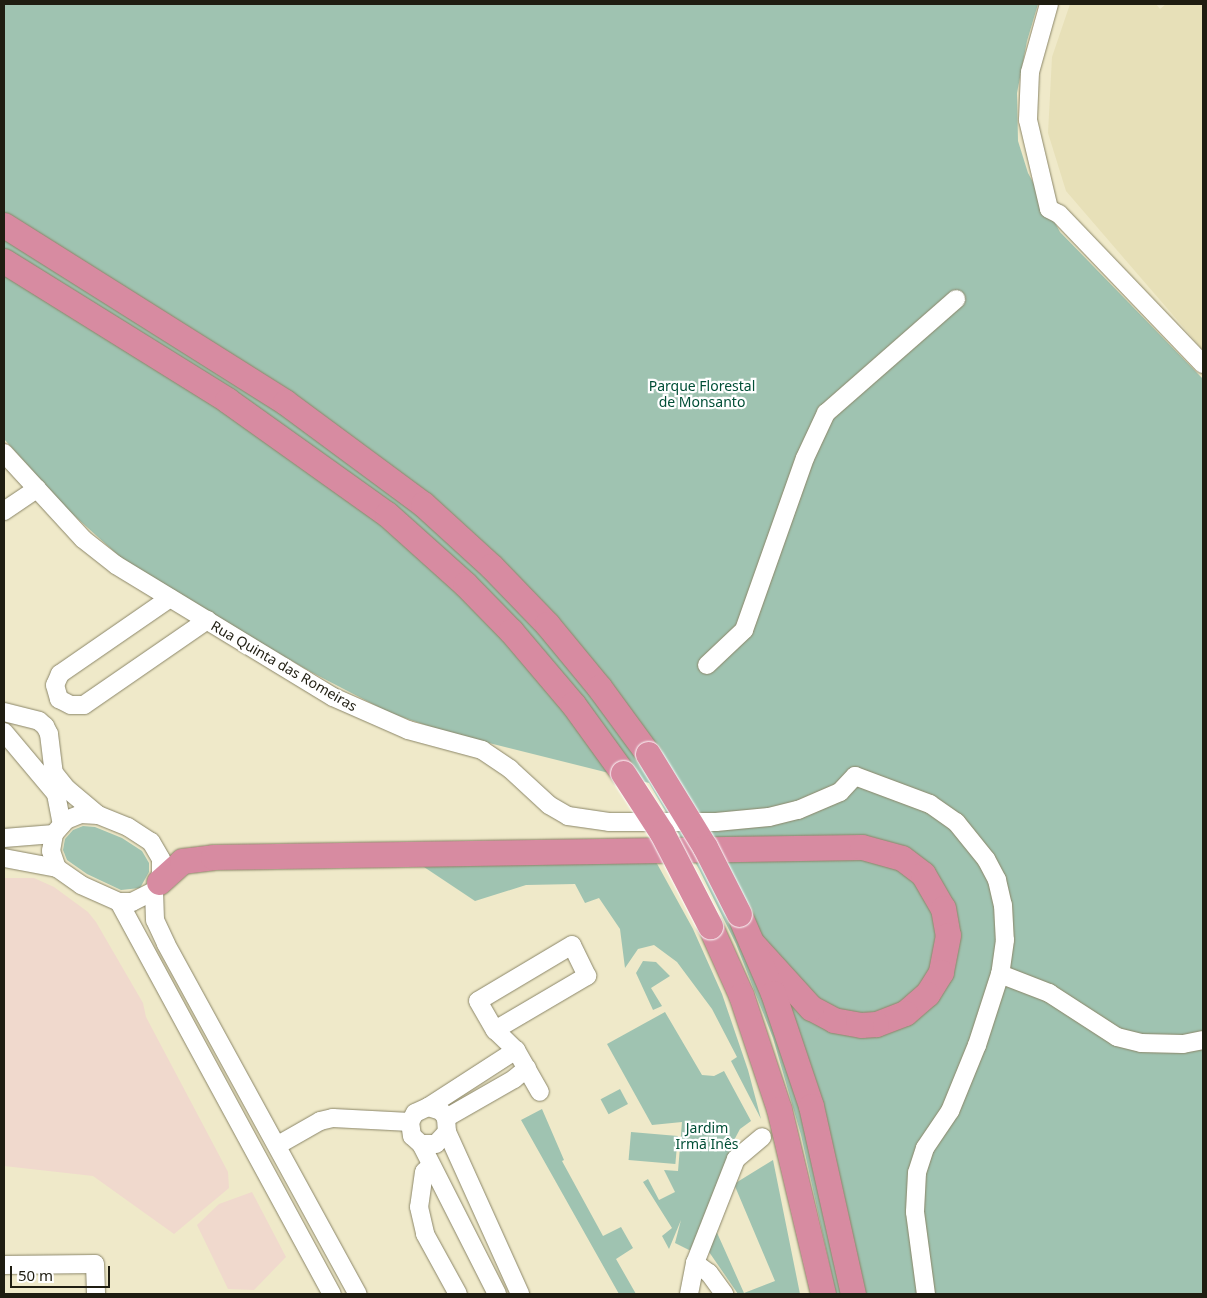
<!DOCTYPE html>
<meta charset="utf-8">
<style>
body{margin:0}
#map{position:relative;width:1207px;height:1298px;overflow:hidden;background:#efe9c9;font-family:"Noto Sans",sans-serif}
div>[style]{position:absolute}
.built>*{inset:0;background:#e7e0b8}
.education>*{inset:0;background:#f0d9cd}
.green>*{inset:0;background:#9fc3b1;transform-origin:0 0}
.roads{filter:drop-shadow(0 0 1px #8b8668) drop-shadow(0 0 1px #8b8668)}
.minor>*{height:18px;margin:-9px;padding:0 9px;transform-origin:9px;border-radius:9px;background:#fff}
.highway>*{height:25px;margin:-12.5px;padding:0 12.5px;transform-origin:12.5px;border-radius:12.5px;background:#d78ba1}
.bridges{filter:drop-shadow(0 0 1px #fff) drop-shadow(0 0 1px #fff)}
.highway-bridge>*{height:25px;margin:-12.5px;padding:0 12.5px;transform-origin:12.5px;border-radius:12.5px;background:#d78ba1}
span{translate:-50% -50%;white-space:nowrap;text-align:center;line-height:1.15;-webkit-text-stroke:4.5px #fff;paint-order:stroke}
.park-label{font-size:14px;color:#014e36}
.street-label{font-size:14px;color:#1f1d11}
.frame{position:absolute;inset:0;border:5px solid #1f1d11;pointer-events:none}
.scale{position:absolute;left:10px;top:1266px;width:100px;height:22px;box-sizing:border-box;border:2px solid #1f1d11;border-top:0;padding-left:6px;font-size:15px;line-height:18px;white-space:nowrap;color:#1f1d11;-webkit-text-stroke:4px #fff;paint-order:stroke}
</style>
<div id="map">
<div class="built">
<i style="clip-path:polygon(1070px 4px,1156px 4px,1160px 9px,1166px 4px,1203px 4px,1203px 350px,1066px 191px,1048px 133px,1052px 57px)"></i>
</div>
<div class="education">
<i style="clip-path:polygon(4px 878px,34px 878px,54px 887px,88px 912px,96px 922px,143px 1003px,146px 1017px,228px 1172px,229px 1188px,174px 1234px,93px 1176px,4px 1166px)"></i>
<i style="clip-path:polygon(252px 1192px,286px 1257px,254px 1290px,228px 1289px,197px 1225px,219px 1204px)"></i>
</div>
<div class="green">
<i style="clip-path:polygon(4px 4px,1038px 4px,1027px 41px,1017px 93px,1018px 141px,1028px 173px,1060px 232px,1203px 379px,1203px 1294px,836px 1294px,801px 1135px,773px 1038px,736px 944px,699px 869px,649px 783px,449px 733px,390px 713px,311px 672px,187px 600px,119px 556px,68px 510px,4px 439px)"></i>
<i style="clip-path:polygon(83px 826px,95px 827px,122px 838px,142px 851px,149px 863px,149px 872px,140px 888px,121px 890px,87px 874px,67px 860px,63px 850px,65px 839px,73px 830px)"></i>
<i style="clip-path:polygon(655px 860px,693px 929px,722px 994px,748px 1070px,761px 1119px,731px 1061px,737px 1057px,712px 1009px,677px 962px,654px 945px,638px 949px,625px 968px,620px 929px,599px 898px,585px 903px,575px 884px,526px 885px,475px 901px,415px 861px)"></i>
<i style="clip-path:polygon(643px 961px,656px 962px,670px 976px,651px 988px,662px 1006px,653px 1010px,636px 973px)"></i>
<i style="clip-path:polygon(665px 1012px,702px 1075px,714px 1076px,724px 1071px,751px 1121px,740px 1129px,732px 1144px,731px 1159px,691px 1251px,675px 1243px,681px 1220px,669px 1249px,662px 1236px,672px 1228px,643px 1182px,648px 1179px,659px 1200px,675px 1192px,664px 1170px,678px 1171px,682px 1122px,652px 1125px,607px 1044px)"></i>
<i style="left:620px;top:1089px;width:17px;height:22px;rotate:62deg"></i>
<i style="clip-path:polygon(542px 1109px,564px 1160px,562px 1161px,603px 1236px,621px 1227px,633px 1248px,616px 1259px,636px 1294px,619px 1294px,521px 1120px)"></i>
<i style="left:631px;top:1132px;width:47px;height:28px;rotate:5deg"></i>
<i style="clip-path:polygon(773px 1160px,800px 1294px,738px 1294px,707px 1249px,714px 1226px,744px 1293px,775px 1281px,734px 1184px)"></i>
</div>
<div class="roads">
<div class="minor">
<i style="left:1049px;top:4px;width:71px;rotate:105.6deg"></i>
<i style="left:1030px;top:72px;width:48px;rotate:92.4deg"></i>
<i style="left:1028px;top:120px;width:91px;rotate:76.7deg"></i>
<i style="left:1049px;top:209px;width:11px;rotate:27deg"></i>
<i style="left:1059px;top:214px;width:208px;rotate:46.2deg"></i>
<i style="left:4px;top:453px;width:117px;rotate:47.4deg"></i>
<i style="left:83px;top:539px;width:42px;rotate:38.2deg"></i>
<i style="left:116px;top:565px;width:254px;rotate:31.3deg"></i>
<i style="left:333px;top:697px;width:82px;rotate:23.7deg"></i>
<i style="left:408px;top:730px;width:77px;rotate:15.1deg"></i>
<i style="left:482px;top:750px;width:34px;rotate:34deg"></i>
<i style="left:510px;top:769px;width:53px;rotate:42.7deg"></i>
<i style="left:549px;top:805px;width:22px;rotate:30deg"></i>
<i style="left:568px;top:816px;width:41px;rotate:8.3deg"></i>
<i style="left:609px;top:822px;width:107px"></i>
<i style="left:716px;top:822px;width:53px;rotate:-5.4deg"></i>
<i style="left:769px;top:817px;width:30px;rotate:-14deg"></i>
<i style="left:798px;top:810px;width:46px;rotate:-23.2deg"></i>
<i style="left:840px;top:792px;width:22px;rotate:-47deg"></i>
<i style="left:855px;top:776px;width:80px;rotate:20.5deg"></i>
<i style="left:930px;top:804px;width:32px;rotate:35deg"></i>
<i style="left:956px;top:822px;width:48px;rotate:51deg"></i>
<i style="left:986px;top:859px;width:24px;rotate:62deg"></i>
<i style="left:997px;top:880px;width:26px;rotate:77deg"></i>
<i style="left:1003px;top:905px;width:35px;rotate:87deg"></i>
<i style="left:1005px;top:940px;width:34px;rotate:98deg"></i>
<i style="left:1000px;top:974px;width:75px;rotate:107.9deg"></i>
<i style="left:977px;top:1045px;width:71px;rotate:112.2deg"></i>
<i style="left:950px;top:1111px;width:45px;rotate:124deg"></i>
<i style="left:925px;top:1148px;width:26px;rotate:108deg"></i>
<i style="left:917px;top:1173px;width:39px;rotate:93deg"></i>
<i style="left:915px;top:1212px;width:83px;rotate:82.4deg"></i>
<i style="left:4px;top:511px;width:40px;rotate:-34deg"></i>
<i style="left:170px;top:598px;width:134px;rotate:145.4deg"></i>
<i style="left:60px;top:674px;width:12px;rotate:114deg"></i>
<i style="left:55px;top:685px;width:15px;rotate:74deg"></i>
<i style="left:59px;top:699px;width:13px;rotate:27deg"></i>
<i style="left:71px;top:705px;width:13px"></i>
<i style="left:84px;top:705px;width:150px;rotate:-34.6deg"></i>
<i style="left:707px;top:665px;width:51px;rotate:-43.4deg"></i>
<i style="left:744px;top:630px;width:182px;rotate:-70.5deg"></i>
<i style="left:805px;top:458px;width:50px;rotate:-65deg"></i>
<i style="left:826px;top:413px;width:173px;rotate:-41.2deg"></i>
<i style="left:4px;top:712px;width:36px;rotate:14deg"></i>
<i style="left:39px;top:721px;width:8px;rotate:40deg"></i>
<i style="left:45px;top:726px;width:9px;rotate:63deg"></i>
<i style="left:49px;top:734px;width:39px;rotate:83deg"></i>
<i style="left:54px;top:773px;width:21px;rotate:51deg"></i>
<i style="left:67px;top:789px;width:40px;rotate:40deg"></i>
<i style="left:4px;top:732px;width:81px;rotate:50deg"></i>
<i style="left:56px;top:794px;width:31px;rotate:79deg"></i>
<i style="left:4px;top:838px;width:50px;rotate:-4.6deg"></i>
<i style="left:4px;top:858px;width:54px;rotate:10.7deg"></i>
<i style="left:57px;top:868px;width:29px;rotate:35deg"></i>
<i style="left:81px;top:885px;width:42px;rotate:24.1deg"></i>
<i style="left:119px;top:902px;width:13px"></i>
<i style="left:132px;top:902px;width:25px;rotate:-27deg"></i>
<i style="left:154px;top:891px;width:18px;rotate:-68deg"></i>
<i style="left:161px;top:874px;width:15px;rotate:-90deg"></i>
<i style="left:161px;top:859px;width:20px;rotate:-120deg"></i>
<i style="left:151px;top:842px;width:27px;rotate:-147deg"></i>
<i style="left:128px;top:827px;width:32px;rotate:-158deg"></i>
<i style="left:98px;top:815px;width:17px;rotate:-177deg"></i>
<i style="left:81px;top:814px;width:16px;rotate:158deg"></i>
<i style="left:66px;top:820px;width:18px;rotate:131deg"></i>
<i style="left:54px;top:834px;width:17px;rotate:100deg"></i>
<i style="left:51px;top:851px;width:18px;rotate:71deg"></i>
<i style="left:154px;top:891px;width:29px;rotate:88deg"></i>
<i style="left:155px;top:920px;width:26px;rotate:65deg"></i>
<i style="left:166px;top:944px;width:399px;rotate:61.3deg"></i>
<i style="left:119px;top:902px;width:446px;rotate:61.5deg"></i>
<i style="left:1000px;top:974px;width:53px;rotate:21.2deg"></i>
<i style="left:1049px;top:993px;width:81px;rotate:32.9deg"></i>
<i style="left:1117px;top:1037px;width:25px;rotate:14deg"></i>
<i style="left:1141px;top:1043px;width:42px;rotate:1.4deg"></i>
<i style="left:1183px;top:1044px;width:20px;rotate:-11deg"></i>
<i style="left:495px;top:1030px;width:107px;rotate:-30.4deg"></i>
<i style="left:587px;top:976px;width:34px;rotate:-116deg"></i>
<i style="left:572px;top:945px;width:109px;rotate:149.2deg"></i>
<i style="left:478px;top:1001px;width:34px;rotate:60deg"></i>
<i style="left:495px;top:1030px;width:29px;rotate:44deg"></i>
<i style="left:516px;top:1050px;width:48px;rotate:60.3deg"></i>
<i style="left:428px;top:1107px;width:105px;rotate:-32.9deg"></i>
<i style="left:446px;top:1118px;width:78px;rotate:-29.8deg"></i>
<i style="left:514px;top:1079px;width:17px;rotate:-40deg"></i>
<i style="left:447px;top:1132px;width:16px;rotate:133deg"></i>
<i style="left:436px;top:1144px;width:15px;rotate:180deg"></i>
<i style="left:421px;top:1144px;width:12px;rotate:-138deg"></i>
<i style="left:412px;top:1136px;width:14px;rotate:-98deg"></i>
<i style="left:410px;top:1122px;width:10px;rotate:-61deg"></i>
<i style="left:415px;top:1113px;width:14px;rotate:-25deg"></i>
<i style="left:428px;top:1107px;width:14px;rotate:17deg"></i>
<i style="left:441px;top:1111px;width:9px;rotate:54deg"></i>
<i style="left:446px;top:1118px;width:14px;rotate:86deg"></i>
<i style="left:447px;top:1132px;width:178px;rotate:65.7deg"></i>
<i style="left:421px;top:1144px;width:168px;rotate:63.1deg"></i>
<i style="left:278px;top:1145px;width:48px;rotate:-29.7deg"></i>
<i style="left:320px;top:1121px;width:13px;rotate:-13deg"></i>
<i style="left:333px;top:1118px;width:77px;rotate:3deg"></i>
<i style="left:430px;top:1166px;width:8px;rotate:135deg"></i>
<i style="left:424px;top:1172px;width:35px;rotate:98deg"></i>
<i style="left:419px;top:1207px;width:28px;rotate:77deg"></i>
<i style="left:425px;top:1234px;width:68px;rotate:61.2deg"></i>
<i style="left:695px;top:1263px;width:17px;rotate:36deg"></i>
<i style="left:709px;top:1273px;width:26px;rotate:54deg"></i>
<i style="left:4px;top:1265px;width:91px;rotate:-0.6deg"></i>
<i style="left:95px;top:1264px;width:30px;rotate:88deg"></i>
<i style="left:689px;top:1294px;width:32px;rotate:-79deg"></i>
<i style="left:695px;top:1263px;width:112px;rotate:-68.5deg"></i>
<i style="left:736px;top:1159px;width:34px;rotate:-40deg"></i>
</div>
<div class="highway">
<i style="left:4px;top:225px;width:332px;rotate:32.2deg"></i>
<i style="left:285px;top:402px;width:172px;rotate:36.5deg"></i>
<i style="left:423px;top:504px;width:92px;rotate:42.4deg"></i>
<i style="left:491px;top:566px;width:81px;rotate:46deg"></i>
<i style="left:547px;top:624px;width:82px;rotate:50.5deg"></i>
<i style="left:599px;top:687px;width:83px;rotate:53.8deg"></i>
<i style="left:4px;top:261px;width:263px;rotate:31.9deg"></i>
<i style="left:227px;top:400px;width:196px;rotate:35.5deg"></i>
<i style="left:387px;top:514px;width:105px;rotate:41.9deg"></i>
<i style="left:465px;top:584px;width:66px;rotate:45.6deg"></i>
<i style="left:511px;top:631px;width:96px;rotate:49.7deg"></i>
<i style="left:573px;top:704px;width:85px;rotate:54.1deg"></i>
<i style="left:159px;top:882px;width:31px;rotate:-42deg"></i>
<i style="left:182px;top:861px;width:31px;rotate:-7deg"></i>
<i style="left:213px;top:857px;width:649px;rotate:-0.88deg"></i>
<i style="left:862px;top:847px;width:41px;rotate:15.4deg"></i>
<i style="left:902px;top:858px;width:26px;rotate:37deg"></i>
<i style="left:923px;top:874px;width:39px;rotate:60deg"></i>
<i style="left:943px;top:908px;width:27px;rotate:80deg"></i>
<i style="left:948px;top:935px;width:38px;rotate:101deg"></i>
<i style="left:941px;top:972px;width:26px;rotate:122deg"></i>
<i style="left:927px;top:994px;width:29px;rotate:139deg"></i>
<i style="left:905px;top:1013px;width:31px;rotate:159deg"></i>
<i style="left:876px;top:1024px;width:15px;rotate:176deg"></i>
<i style="left:861px;top:1025px;width:27px;rotate:-170deg"></i>
<i style="left:834px;top:1020px;width:26px;rotate:-152deg"></i>
<i style="left:811px;top:1008px;width:88px;rotate:-132.2deg"></i>
<i style="left:739px;top:914px;width:86px;rotate:66.7deg"></i>
<i style="left:773px;top:993px;width:119px;rotate:71.4deg"></i>
<i style="left:811px;top:1106px;width:193px;rotate:77.4deg"></i>
<i style="left:710px;top:926px;width:76px;rotate:65.8deg"></i>
<i style="left:741px;top:995px;width:120px;rotate:71.6deg"></i>
<i style="left:779px;top:1109px;width:190px;rotate:76.6deg"></i>
</div>
</div>
<div class="bridges">
<div class="highway-bridge">
<i style="left:648px;top:754px;width:109px;rotate:58.5deg"></i>
<i style="left:705px;top:847px;width:75px;rotate:63.1deg"></i>
<i style="left:623px;top:773px;width:72px;rotate:57deg"></i>
<i style="left:662px;top:833px;width:105px;rotate:62.7deg"></i>
</div>
</div>
<div class="park-label">
<span style="left:702px;top:394px">Parque Florestal<br>de Monsanto</span>
<span style="left:707px;top:1136px">Jardim<br>Irmã Inês</span>
</div>
<div class="street-label">
<span style="left:284px;top:666px;rotate:30deg">Rua Quinta das Romeiras</span>
</div>
<div class="frame"></div>
<div class="scale">50 m</div>
</div>
